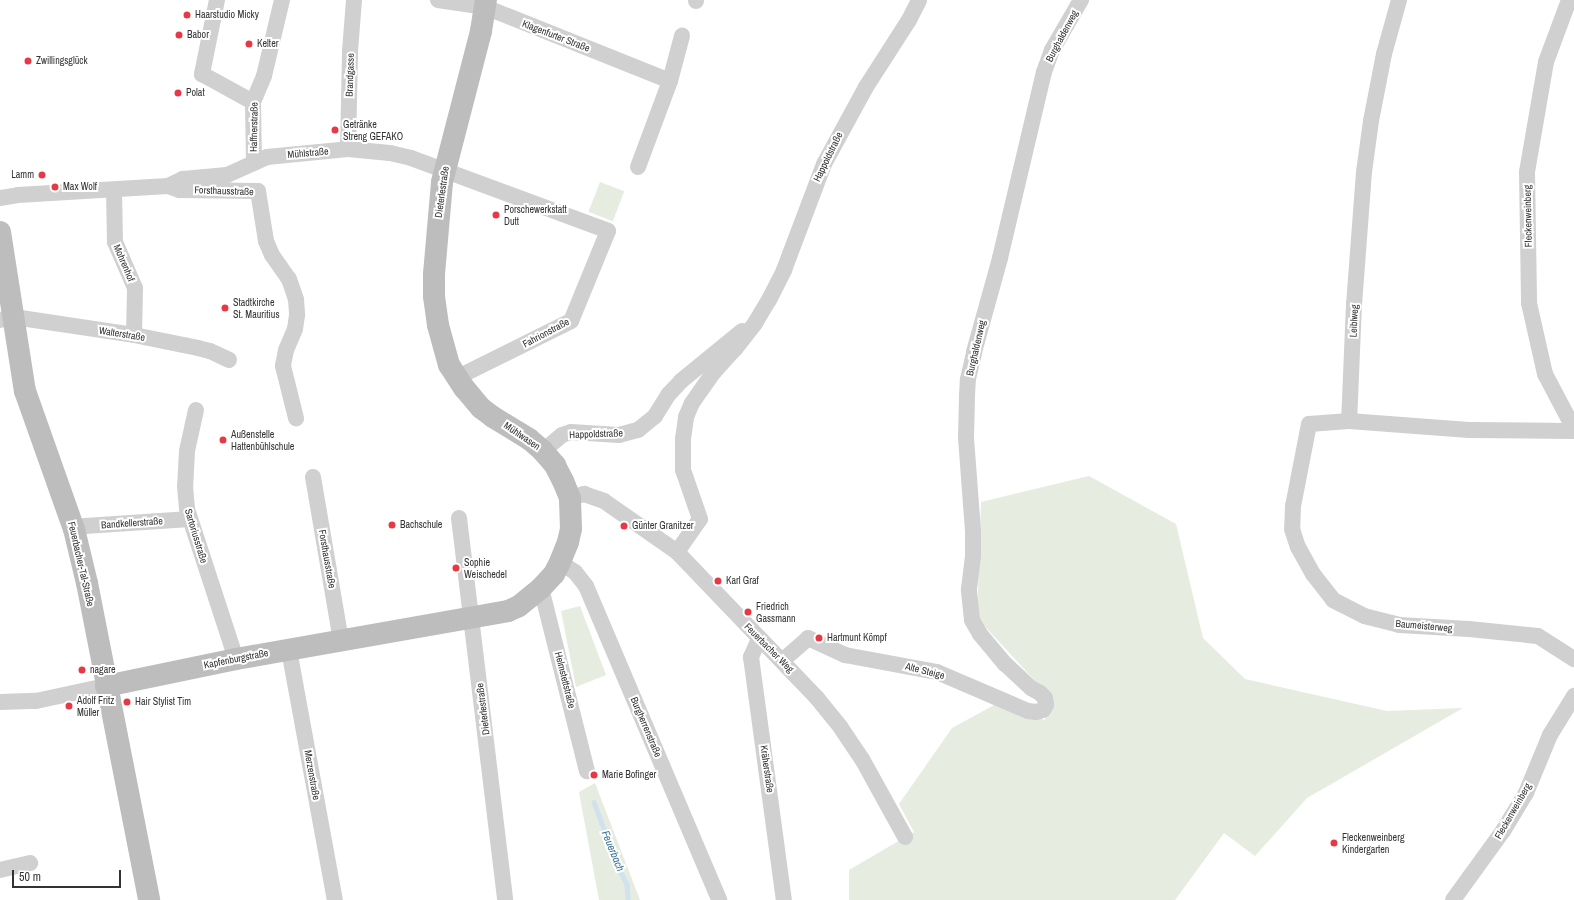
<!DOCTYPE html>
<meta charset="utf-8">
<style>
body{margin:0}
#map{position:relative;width:1574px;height:900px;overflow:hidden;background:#fff;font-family:"Archivo Narrow",sans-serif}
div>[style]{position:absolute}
.green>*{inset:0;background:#e6ecdf;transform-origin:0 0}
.stream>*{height:4.5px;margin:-2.25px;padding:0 2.25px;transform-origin:2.25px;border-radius:2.25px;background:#cfe2ee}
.street>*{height:16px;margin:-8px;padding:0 8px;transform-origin:8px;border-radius:8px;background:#d0d0d0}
.secondary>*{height:22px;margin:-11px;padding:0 11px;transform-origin:11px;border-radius:11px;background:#bdbdbd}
.dots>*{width:11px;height:11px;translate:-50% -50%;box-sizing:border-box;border:2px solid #fff;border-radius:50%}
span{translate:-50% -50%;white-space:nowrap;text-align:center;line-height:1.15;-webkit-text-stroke:4px #fff;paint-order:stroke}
.poi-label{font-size:10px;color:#333}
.left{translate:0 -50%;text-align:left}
.right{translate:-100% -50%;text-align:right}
.street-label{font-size:10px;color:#333}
.water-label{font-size:11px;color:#3f7597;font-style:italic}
.scale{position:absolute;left:12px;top:870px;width:109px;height:18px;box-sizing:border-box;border:2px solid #333;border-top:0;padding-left:5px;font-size:12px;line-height:14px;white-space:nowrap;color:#333;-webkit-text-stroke:3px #fff;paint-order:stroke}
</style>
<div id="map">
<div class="green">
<i style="left:600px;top:182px;width:26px;height:32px;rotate:21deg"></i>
<i style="clip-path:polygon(1089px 476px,1176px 524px,1203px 638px,1245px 679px,1387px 711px,1463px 708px,1307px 798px,1255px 856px,1224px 833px,1175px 900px,849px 900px,849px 870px,914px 832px,899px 804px,952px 728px,998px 703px,1045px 720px,1050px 700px,1039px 685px,977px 618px,981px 502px)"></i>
<i style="clip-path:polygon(580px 606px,606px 675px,576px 687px,561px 611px)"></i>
<i style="clip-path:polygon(595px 783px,640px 900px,599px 900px,579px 792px)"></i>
</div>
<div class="stream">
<i style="left:594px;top:802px;width:69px;rotate:69.7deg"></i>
<i style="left:618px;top:867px;width:19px;rotate:62deg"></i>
<i style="left:627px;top:884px;width:16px;rotate:86deg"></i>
</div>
<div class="street">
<i style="left:217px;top:0;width:76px;rotate:101.5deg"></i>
<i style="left:202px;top:74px;width:58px;rotate:28.8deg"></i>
<i style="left:438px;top:0;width:48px;rotate:8.5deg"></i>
<i style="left:485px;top:7px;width:199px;rotate:21.8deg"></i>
<i style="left:1399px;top:0;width:56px;rotate:105.5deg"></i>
<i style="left:1384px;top:54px;width:68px;rotate:101deg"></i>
<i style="left:1371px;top:121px;width:51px;rotate:97.8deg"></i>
<i style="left:1364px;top:172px;width:132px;rotate:94.3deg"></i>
<i style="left:1354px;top:304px;width:117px;rotate:92.4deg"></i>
<i style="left:1349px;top:421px;width:120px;rotate:4.3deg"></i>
<i style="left:1469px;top:430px;width:105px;rotate:0.5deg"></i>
<i style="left:1569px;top:0;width:66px;rotate:110.4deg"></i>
<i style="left:1546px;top:62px;width:112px;rotate:99.8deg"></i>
<i style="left:1527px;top:172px;width:131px;rotate:89.1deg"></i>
<i style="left:1529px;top:303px;width:73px;rotate:77.3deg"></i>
<i style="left:1545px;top:374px;width:62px;rotate:62.2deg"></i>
<i style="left:696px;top:1px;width:1px;rotate:-90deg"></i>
<i style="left:348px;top:149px;width:98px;rotate:-88.8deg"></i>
<i style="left:350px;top:51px;width:51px;rotate:-85.5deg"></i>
<i style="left:254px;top:162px;width:60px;rotate:-91deg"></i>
<i style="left:253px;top:102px;width:28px;rotate:-67deg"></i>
<i style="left:264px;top:76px;width:78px;rotate:-76.7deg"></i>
<i style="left:638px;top:167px;width:92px;rotate:-69.6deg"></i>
<i style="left:670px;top:81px;width:47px;rotate:-75.1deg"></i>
<i style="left:168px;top:186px;width:12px;rotate:20deg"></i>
<i style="left:179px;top:190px;width:79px;rotate:0.7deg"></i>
<i style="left:258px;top:191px;width:51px;rotate:80.9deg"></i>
<i style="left:266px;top:241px;width:15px;rotate:67deg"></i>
<i style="left:272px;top:255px;width:29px;rotate:55deg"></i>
<i style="left:289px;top:279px;width:21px;rotate:71deg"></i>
<i style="left:296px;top:299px;width:16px;rotate:86deg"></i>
<i style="left:297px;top:315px;width:14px;rotate:98deg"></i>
<i style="left:295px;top:329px;width:23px;rotate:113deg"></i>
<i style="left:286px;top:350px;width:16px;rotate:101deg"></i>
<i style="left:283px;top:366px;width:54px;rotate:76deg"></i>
<i style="left:114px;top:190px;width:52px;rotate:88.9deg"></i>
<i style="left:115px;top:242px;width:50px;rotate:66.5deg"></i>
<i style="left:135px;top:288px;width:47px;rotate:91.2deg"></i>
<i style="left:0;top:198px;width:18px;rotate:-9deg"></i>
<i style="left:18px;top:195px;width:150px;rotate:-3.4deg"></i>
<i style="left:168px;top:186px;width:17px;rotate:-25deg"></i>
<i style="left:183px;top:179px;width:44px;rotate:-5.2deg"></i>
<i style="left:227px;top:175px;width:44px;rotate:-24.2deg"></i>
<i style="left:267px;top:157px;width:81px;rotate:-5.6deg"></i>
<i style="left:348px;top:149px;width:42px;rotate:5.4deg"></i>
<i style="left:390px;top:153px;width:22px;rotate:13deg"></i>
<i style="left:411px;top:158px;width:210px;rotate:20.3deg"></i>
<i style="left:608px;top:231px;width:97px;rotate:112.3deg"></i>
<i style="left:571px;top:321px;width:128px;rotate:153.6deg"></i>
<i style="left:0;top:320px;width:14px;rotate:-12deg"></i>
<i style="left:14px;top:317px;width:121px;rotate:8.5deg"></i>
<i style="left:134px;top:335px;width:65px;rotate:11.5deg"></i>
<i style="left:198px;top:348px;width:12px;rotate:14deg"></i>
<i style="left:210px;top:351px;width:21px;rotate:25deg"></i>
<i style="left:196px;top:410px;width:42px;rotate:102.4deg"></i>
<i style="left:187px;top:451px;width:35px;rotate:93deg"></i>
<i style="left:185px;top:486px;width:23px;rotate:85deg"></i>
<i style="left:187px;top:509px;width:158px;rotate:71.9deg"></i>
<i style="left:1349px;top:421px;width:40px;rotate:175.7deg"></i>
<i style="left:1309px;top:424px;width:84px;rotate:101deg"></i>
<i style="left:1293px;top:506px;width:23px;rotate:92deg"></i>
<i style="left:1292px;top:529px;width:19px;rotate:72deg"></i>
<i style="left:1298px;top:547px;width:31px;rotate:61deg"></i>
<i style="left:1313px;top:574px;width:33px;rotate:52deg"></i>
<i style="left:1333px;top:600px;width:35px;rotate:27deg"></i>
<i style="left:1364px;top:616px;width:36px;rotate:14deg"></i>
<i style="left:1399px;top:625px;width:70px;rotate:3.3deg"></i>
<i style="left:1469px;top:629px;width:69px;rotate:5.8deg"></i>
<i style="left:1538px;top:636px;width:43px;rotate:32.6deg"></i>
<i style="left:543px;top:451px;width:25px;rotate:-40deg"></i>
<i style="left:562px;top:435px;width:9px;rotate:-18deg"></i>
<i style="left:571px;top:432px;width:48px;rotate:3.6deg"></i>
<i style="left:619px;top:435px;width:20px;rotate:-15deg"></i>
<i style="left:638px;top:430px;width:22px;rotate:-39deg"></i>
<i style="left:655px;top:416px;width:26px;rotate:-58deg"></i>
<i style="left:669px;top:394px;width:18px;rotate:-47deg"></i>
<i style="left:681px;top:381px;width:79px;rotate:-39.3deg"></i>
<i style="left:313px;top:477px;width:165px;rotate:80.3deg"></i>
<i style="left:570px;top:498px;width:15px;rotate:-16deg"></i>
<i style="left:584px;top:494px;width:21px;rotate:19deg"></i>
<i style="left:604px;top:501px;width:89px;rotate:34.9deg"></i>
<i style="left:677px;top:552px;width:202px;rotate:46.2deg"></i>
<i style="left:817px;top:698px;width:38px;rotate:51deg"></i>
<i style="left:841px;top:728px;width:37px;rotate:56deg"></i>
<i style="left:862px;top:759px;width:89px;rotate:61.1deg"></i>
<i style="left:459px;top:518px;width:385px;rotate:83.1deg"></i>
<i style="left:74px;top:529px;width:11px;rotate:-15deg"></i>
<i style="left:85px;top:526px;width:105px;rotate:-3.8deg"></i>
<i style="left:677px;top:552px;width:40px;rotate:-55.1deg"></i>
<i style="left:700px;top:519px;width:52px;rotate:-109.1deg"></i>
<i style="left:683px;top:470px;width:31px;rotate:-90deg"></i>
<i style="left:683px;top:439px;width:22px;rotate:-82deg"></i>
<i style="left:686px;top:417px;width:15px;rotate:-67deg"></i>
<i style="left:692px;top:403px;width:38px;rotate:-55deg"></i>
<i style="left:714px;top:372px;width:31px;rotate:-48deg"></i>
<i style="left:735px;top:349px;width:33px;rotate:-52deg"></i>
<i style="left:755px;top:323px;width:27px;rotate:-59deg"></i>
<i style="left:769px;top:300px;width:34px;rotate:-63deg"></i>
<i style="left:784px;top:270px;width:113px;rotate:-69.3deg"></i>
<i style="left:824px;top:164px;width:88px;rotate:-61.4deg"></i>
<i style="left:866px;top:87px;width:80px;rotate:-57.3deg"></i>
<i style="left:909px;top:20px;width:22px;rotate:-63deg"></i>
<i style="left:560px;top:562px;width:18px;rotate:34deg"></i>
<i style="left:575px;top:572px;width:18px;rotate:52deg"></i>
<i style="left:586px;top:586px;width:341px;rotate:67deg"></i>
<i style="left:541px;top:588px;width:189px;rotate:75.9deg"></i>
<i style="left:759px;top:639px;width:20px;rotate:114deg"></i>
<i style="left:751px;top:657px;width:245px;rotate:82.3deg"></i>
<i style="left:289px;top:650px;width:254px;rotate:79.6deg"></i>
<i style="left:782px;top:661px;width:35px;rotate:-41deg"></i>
<i style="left:808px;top:638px;width:41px;rotate:24.7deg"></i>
<i style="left:845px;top:655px;width:94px;rotate:10.5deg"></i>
<i style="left:937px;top:672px;width:99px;rotate:23.2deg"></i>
<i style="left:1028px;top:711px;width:8px;rotate:7deg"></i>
<i style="left:1036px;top:712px;width:7px;rotate:-16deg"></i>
<i style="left:1043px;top:710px;width:6px;rotate:-59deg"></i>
<i style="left:1046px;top:705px;width:7px;rotate:-98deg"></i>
<i style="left:1045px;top:698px;width:7px;rotate:-135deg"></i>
<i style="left:1040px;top:693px;width:10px;rotate:-151deg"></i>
<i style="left:1031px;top:688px;width:35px;rotate:-137deg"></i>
<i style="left:1005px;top:664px;width:39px;rotate:-130deg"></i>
<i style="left:980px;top:634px;width:16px;rotate:-120deg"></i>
<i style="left:972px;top:620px;width:31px;rotate:-96deg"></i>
<i style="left:969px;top:589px;width:34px;rotate:-83deg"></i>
<i style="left:973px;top:555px;width:24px;rotate:-90deg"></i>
<i style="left:973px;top:531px;width:93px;rotate:-94.3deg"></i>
<i style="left:966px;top:438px;width:42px;rotate:-88.6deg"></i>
<i style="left:967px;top:396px;width:17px;rotate:-87deg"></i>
<i style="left:968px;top:379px;width:28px;rotate:-77deg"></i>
<i style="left:974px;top:352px;width:98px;rotate:-74.5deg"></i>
<i style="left:1000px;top:258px;width:191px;rotate:-76.7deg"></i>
<i style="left:1044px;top:72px;width:23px;rotate:-70deg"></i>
<i style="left:1052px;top:50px;width:58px;rotate:-59.9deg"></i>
<i style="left:0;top:702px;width:36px;rotate:-2deg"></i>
<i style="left:36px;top:701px;width:72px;rotate:-12.1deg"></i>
<i style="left:0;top:870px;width:31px;rotate:-13deg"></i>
<i style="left:1453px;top:900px;width:85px;rotate:-54.1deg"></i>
<i style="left:1503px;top:831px;width:44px;rotate:-58.8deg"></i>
<i style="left:1526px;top:793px;width:63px;rotate:-67.5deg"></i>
<i style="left:1550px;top:735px;width:46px;rotate:-58.4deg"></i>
</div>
<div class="secondary">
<i style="left:0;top:232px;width:161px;rotate:81.1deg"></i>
<i style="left:25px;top:391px;width:146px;rotate:70.5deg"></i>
<i style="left:74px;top:529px;width:56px;rotate:76.5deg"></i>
<i style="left:87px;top:583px;width:323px;rotate:78.9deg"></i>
<i style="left:106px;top:686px;width:133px;rotate:-11.7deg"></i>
<i style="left:236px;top:659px;width:276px;rotate:-10deg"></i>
<i style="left:508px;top:611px;width:12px;rotate:-24deg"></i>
<i style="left:519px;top:606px;width:28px;rotate:-39deg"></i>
<i style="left:541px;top:588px;width:19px;rotate:-47deg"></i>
<i style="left:554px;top:574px;width:13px;rotate:-63deg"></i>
<i style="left:560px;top:562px;width:22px;rotate:-68deg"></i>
<i style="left:568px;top:542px;width:13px;rotate:-77deg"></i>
<i style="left:571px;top:529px;width:31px;rotate:-92deg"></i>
<i style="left:570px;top:498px;width:18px;rotate:-112deg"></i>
<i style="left:563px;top:481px;width:18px;rotate:-117deg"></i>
<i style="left:555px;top:465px;width:18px;rotate:-131deg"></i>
<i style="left:543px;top:451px;width:18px;rotate:-139deg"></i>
<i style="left:529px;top:439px;width:42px;rotate:-148.6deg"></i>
<i style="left:493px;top:417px;width:15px;rotate:-143deg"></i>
<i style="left:481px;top:408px;width:26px;rotate:-130deg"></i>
<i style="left:464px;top:388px;width:27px;rotate:-123deg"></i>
<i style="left:449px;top:365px;width:41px;rotate:-105.4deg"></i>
<i style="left:438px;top:325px;width:29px;rotate:-98deg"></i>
<i style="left:434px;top:296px;width:22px;rotate:-90deg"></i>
<i style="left:434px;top:274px;width:92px;rotate:-85deg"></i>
<i style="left:442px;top:182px;width:156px;rotate:-75.5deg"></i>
<i style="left:481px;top:31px;width:31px;rotate:-81deg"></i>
</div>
<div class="dots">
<i style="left:187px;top:15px;background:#e63946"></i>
<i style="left:179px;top:35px;background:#e63946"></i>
<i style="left:249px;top:44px;background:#e63946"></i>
<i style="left:28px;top:61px;background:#e63946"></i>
<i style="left:178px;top:93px;background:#e63946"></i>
<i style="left:335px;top:130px;background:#e63946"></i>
<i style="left:42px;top:175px;background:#e63946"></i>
<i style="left:55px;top:187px;background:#e63946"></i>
<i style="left:496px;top:215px;background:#e63946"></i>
<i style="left:225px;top:308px;background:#e63946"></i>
<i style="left:223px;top:440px;background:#e63946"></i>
<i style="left:392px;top:525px;background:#e63946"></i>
<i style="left:624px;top:526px;background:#e63946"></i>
<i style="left:456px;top:568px;background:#e63946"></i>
<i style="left:718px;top:581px;background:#e63946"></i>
<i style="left:748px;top:612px;background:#e63946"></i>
<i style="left:819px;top:638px;background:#e63946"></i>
<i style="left:82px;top:670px;background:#e63946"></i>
<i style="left:127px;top:702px;background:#e63946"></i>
<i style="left:69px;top:706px;background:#e63946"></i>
<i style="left:594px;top:775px;background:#e63946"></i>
<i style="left:1334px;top:843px;background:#e63946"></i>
</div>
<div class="poi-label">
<span class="left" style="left:195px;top:15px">Haarstudio Micky</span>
<span class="left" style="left:187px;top:35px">Babor</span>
<span class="left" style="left:257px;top:44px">Kelter</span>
<span class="left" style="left:36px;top:61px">Zwillingsglück</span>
<span class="left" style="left:186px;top:93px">Polat</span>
<span class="left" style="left:343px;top:130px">Getränke<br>Streng GEFAKO</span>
<span class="right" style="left:34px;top:175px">Lamm</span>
<span class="left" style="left:63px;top:187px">Max Wolf</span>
<span class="left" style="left:504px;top:215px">Porschewerkstatt<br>Dutt</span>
<span class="left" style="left:233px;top:308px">Stadtkirche<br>St. Mauritius</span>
<span class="left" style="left:231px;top:440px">Außenstelle<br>Hattenbühlschule</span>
<span class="left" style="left:400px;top:525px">Bachschule</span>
<span class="left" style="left:632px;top:526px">Günter Granitzer</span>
<span class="left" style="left:464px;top:568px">Sophie<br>Weischedel</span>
<span class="left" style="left:726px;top:581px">Karl Graf</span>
<span class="left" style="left:756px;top:612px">Friedrich<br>Gassmann</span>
<span class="left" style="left:827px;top:638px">Hartmunt Kömpf</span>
<span class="left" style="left:90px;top:670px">nagare</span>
<span class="left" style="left:77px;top:706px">Adolf Fritz<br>Müller</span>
<span class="left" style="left:135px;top:702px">Hair Stylist Tim</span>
<span class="left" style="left:602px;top:775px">Marie Bofinger</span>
<span class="left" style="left:1342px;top:843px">Fleckenweinberg<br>Kindergarten</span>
</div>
<div class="street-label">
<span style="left:556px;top:36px;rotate:21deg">Klagenfurter Straße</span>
<span style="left:1062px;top:36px;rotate:-62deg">Burghaldenweg</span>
<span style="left:350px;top:75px;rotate:-88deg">Brandgasse</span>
<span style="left:254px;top:127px;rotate:-89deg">Haffnerstraße</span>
<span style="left:308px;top:153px;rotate:-5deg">Mühlstraße</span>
<span style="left:828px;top:157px;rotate:-64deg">Happoldstraße</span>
<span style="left:224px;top:191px;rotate:2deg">Forsthausstraße</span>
<span style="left:442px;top:192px;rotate:-82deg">Dieterlestraße</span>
<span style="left:1528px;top:216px;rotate:-91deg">Fleckenweinberg</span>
<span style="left:124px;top:263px;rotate:67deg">Mohrenhof</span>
<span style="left:1354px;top:321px;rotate:-87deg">Leiblweg</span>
<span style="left:546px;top:333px;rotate:-28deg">Fahrionstraße</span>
<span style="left:122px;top:334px;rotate:9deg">Walterstraße</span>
<span style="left:976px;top:348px;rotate:-77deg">Burghaldenweg</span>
<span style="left:596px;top:434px;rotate:-2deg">Happoldstraße</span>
<span style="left:522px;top:436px;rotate:34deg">Mühlwasen</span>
<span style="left:132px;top:523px;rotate:-4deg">Bandkellerstraße</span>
<span style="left:196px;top:536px;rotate:73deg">Sartoriusstraße</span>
<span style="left:327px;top:559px;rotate:80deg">Forsthausstraße</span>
<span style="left:81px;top:564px;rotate:77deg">Feuerbacher-Tal-Straße</span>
<span style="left:1424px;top:626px;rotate:5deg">Baumeisterweg</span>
<span style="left:769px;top:648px;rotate:45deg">Feuerbacher Weg</span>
<span style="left:236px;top:659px;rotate:-11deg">Kapfenburgstraße</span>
<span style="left:925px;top:671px;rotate:14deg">Alte Steige</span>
<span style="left:565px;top:680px;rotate:76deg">Helmstettstraße</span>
<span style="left:483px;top:709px;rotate:-97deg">Dieterlestraße</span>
<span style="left:646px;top:727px;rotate:67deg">Burgherrenstraße</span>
<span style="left:767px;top:769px;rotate:82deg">Kräherstraße</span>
<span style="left:312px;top:775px;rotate:80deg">Merzenstraße</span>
<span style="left:1513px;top:811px;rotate:-60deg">Fleckenweinberg</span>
</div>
<div class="water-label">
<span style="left:613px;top:851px;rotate:68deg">Feuerbach</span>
</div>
<div class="scale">50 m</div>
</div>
